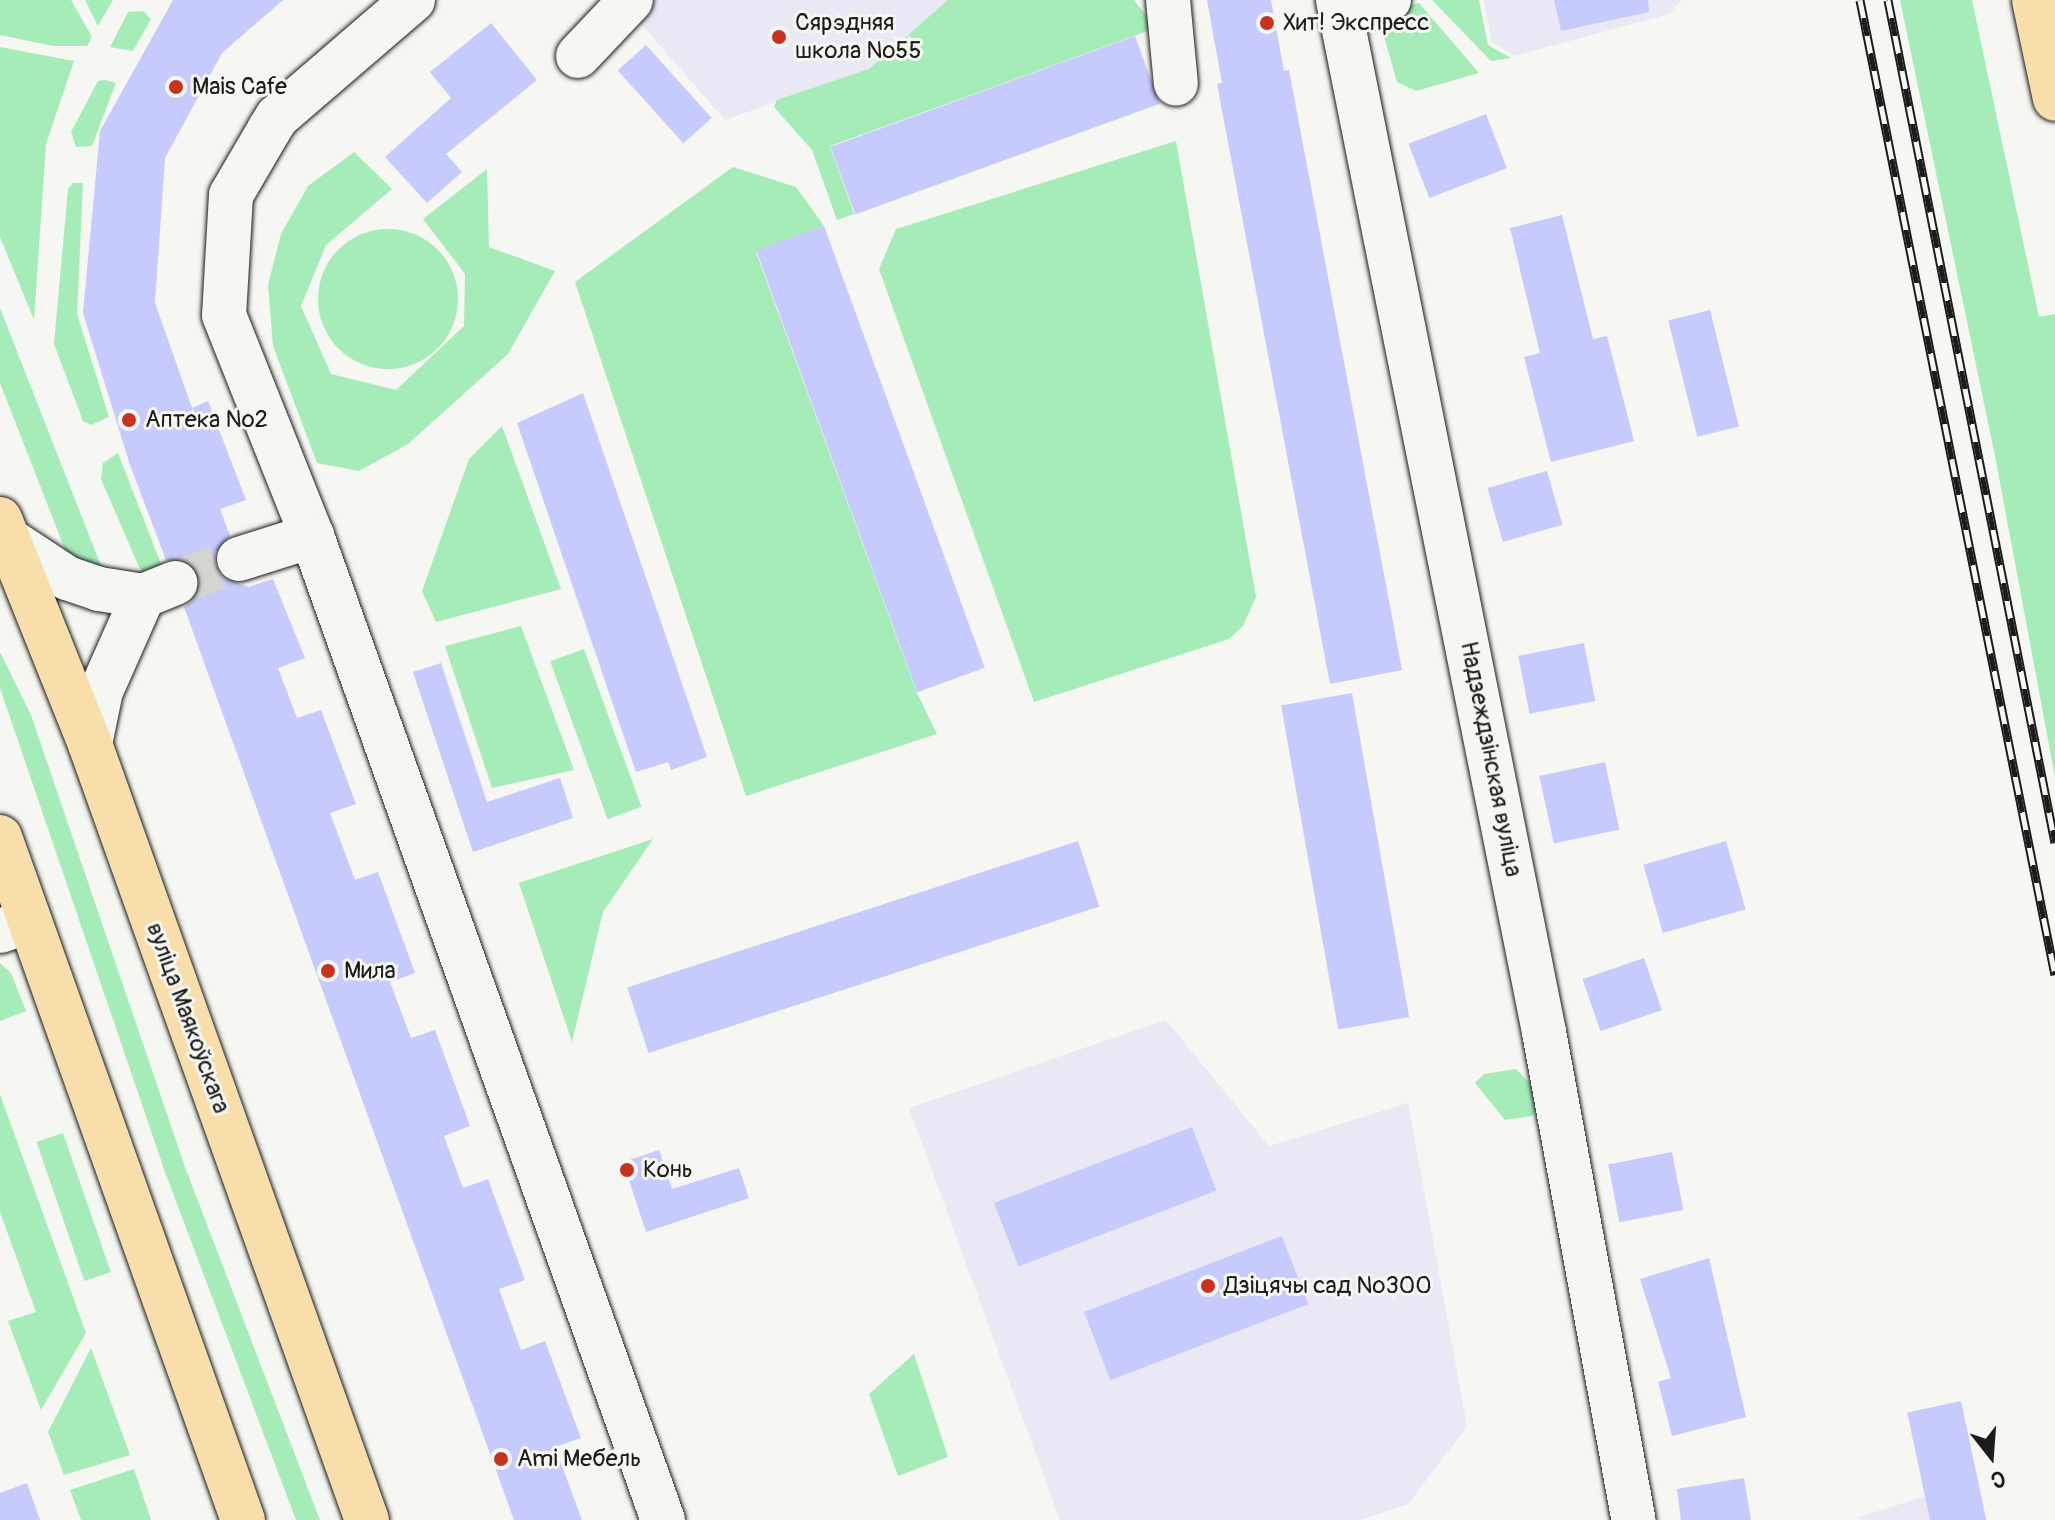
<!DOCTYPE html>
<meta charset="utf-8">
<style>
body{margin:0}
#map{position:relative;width:2055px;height:1520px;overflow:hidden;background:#f6f6f2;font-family:Pangolin,sans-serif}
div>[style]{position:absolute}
.built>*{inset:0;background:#e8e9f5}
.green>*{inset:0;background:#a6ecb9;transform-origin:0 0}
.round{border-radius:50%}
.building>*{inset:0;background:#c6cafd;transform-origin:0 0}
.minor-tunnel>*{height:44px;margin-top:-22px;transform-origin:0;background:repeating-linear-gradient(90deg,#d5d5d2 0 44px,transparent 0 66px)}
.roads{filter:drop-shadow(0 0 2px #1c1c1c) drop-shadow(0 0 2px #1c1c1c)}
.minor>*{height:44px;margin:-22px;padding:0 22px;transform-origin:22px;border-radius:22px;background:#f6f6f2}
.major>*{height:44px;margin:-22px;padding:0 22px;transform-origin:22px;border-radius:22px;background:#f8deab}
.rail>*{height:9px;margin-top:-4.5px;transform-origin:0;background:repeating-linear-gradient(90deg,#f6f6f2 0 18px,#1c1c1c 0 36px);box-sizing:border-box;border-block:2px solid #1c1c1c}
.dots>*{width:22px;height:22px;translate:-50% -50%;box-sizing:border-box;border:4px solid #f6f6f2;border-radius:50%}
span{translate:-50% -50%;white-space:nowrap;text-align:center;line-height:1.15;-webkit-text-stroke:6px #f6f6f2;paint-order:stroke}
.poi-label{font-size:24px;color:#1c1c1c}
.left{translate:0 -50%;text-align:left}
.street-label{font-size:24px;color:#1c1c1c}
.north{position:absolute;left:1951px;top:1416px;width:80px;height:80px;-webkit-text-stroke:6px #f6f6f2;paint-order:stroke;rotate:163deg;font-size:22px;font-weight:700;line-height:32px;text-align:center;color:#1c1c1c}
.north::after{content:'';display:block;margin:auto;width:28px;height:36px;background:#1c1c1c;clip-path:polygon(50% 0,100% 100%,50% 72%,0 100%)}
</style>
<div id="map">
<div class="built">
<i style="clip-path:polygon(620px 0,948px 0,869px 69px,725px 120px)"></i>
<i style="clip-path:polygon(1484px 0,1682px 0,1669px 14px,1514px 56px,1491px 41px)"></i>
<i style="clip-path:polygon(1166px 1020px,1269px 1146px,1408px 1103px,1467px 1426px,1408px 1504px,1361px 1520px,1060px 1520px,909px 1108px)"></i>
<i style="clip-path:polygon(1977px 1480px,1986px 1520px,1860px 1520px,1859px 1517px)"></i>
</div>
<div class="green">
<i style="clip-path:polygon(0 0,71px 0,92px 37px,87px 46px,53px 46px,0 35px)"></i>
<i style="clip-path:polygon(85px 0,113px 0,98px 26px)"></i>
<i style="clip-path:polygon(948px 0,1134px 0,1156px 28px,830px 146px,854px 214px,837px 220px,812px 150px,774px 107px,777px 100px,869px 69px)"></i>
<i style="clip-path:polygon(1432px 0,1479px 0,1488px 45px,1511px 58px,1491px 61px)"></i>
<i style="clip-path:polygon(1900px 0,1972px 0,2039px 317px,2055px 314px,2055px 777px,1995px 456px)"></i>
<i style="clip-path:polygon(1419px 3px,1479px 73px,1416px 91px,1397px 82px,1380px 22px,1392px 11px)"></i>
<i style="clip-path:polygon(143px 11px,151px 19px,133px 51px,110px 47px,128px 12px)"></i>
<i style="clip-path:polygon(0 47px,74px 61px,46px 144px,34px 320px,0 237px)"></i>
<i style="clip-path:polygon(105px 80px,116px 83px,92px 146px,76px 147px,71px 132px,98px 81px)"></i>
<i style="clip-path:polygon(1176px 141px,1256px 597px,1243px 626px,1229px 639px,1034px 702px,879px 269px,896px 229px)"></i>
<i style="clip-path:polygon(354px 152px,392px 189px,326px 245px,301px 306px,331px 374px,396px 390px,464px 326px,465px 274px,423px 219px,487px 169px,489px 247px,555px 271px,508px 354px,408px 444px,359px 471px,317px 463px,273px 346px,268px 285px,281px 234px,308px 186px)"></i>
<i style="clip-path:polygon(733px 167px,796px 187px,824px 226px,756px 252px,917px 693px,937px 734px,746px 796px,575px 282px)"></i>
<i style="clip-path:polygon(73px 183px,83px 183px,77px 314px,109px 417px,91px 425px,83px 421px,54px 344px,68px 189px)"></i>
<i class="round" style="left:318px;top:229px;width:140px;height:140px"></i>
<i style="clip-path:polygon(0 308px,105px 576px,66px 552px,0 383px)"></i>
<i style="clip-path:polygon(502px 426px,561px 589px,436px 622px,422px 591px,469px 459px)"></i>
<i style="clip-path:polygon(118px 453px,166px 577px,147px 578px,139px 567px,101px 479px,103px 463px)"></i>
<i style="clip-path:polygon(521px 626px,574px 770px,492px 788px,445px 646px)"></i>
<i style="left:584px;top:649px;width:168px;height:36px;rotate:70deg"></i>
<i style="clip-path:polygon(0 652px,31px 715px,185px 1167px,320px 1520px,296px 1520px,165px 1172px,0 688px)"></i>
<i style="clip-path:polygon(653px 839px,603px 912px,572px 1042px,519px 883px)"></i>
<i style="clip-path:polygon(0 963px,11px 973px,26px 1011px,0 1021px)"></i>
<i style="clip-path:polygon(1516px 1069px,1534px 1087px,1538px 1108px,1532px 1116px,1505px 1120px,1475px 1083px,1484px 1074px)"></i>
<i style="clip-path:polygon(0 1094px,86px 1333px,41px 1410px,8px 1321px,36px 1312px,0 1212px)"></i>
<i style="left:63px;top:1133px;width:147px;height:28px;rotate:71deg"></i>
<i style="clip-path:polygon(91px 1348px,130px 1455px,64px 1475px,48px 1432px)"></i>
<i style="clip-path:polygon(914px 1354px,948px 1457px,898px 1476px,869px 1394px)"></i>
<i style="clip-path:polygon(134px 1469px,151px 1520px,81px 1520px,70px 1490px)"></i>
</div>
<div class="building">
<i style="clip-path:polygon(173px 0,283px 0,222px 53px,165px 158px,155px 303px,192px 408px,208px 401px,246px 500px,220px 509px,230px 536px,215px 553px,215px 567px,223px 578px,249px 587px,273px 579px,305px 658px,278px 668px,297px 718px,321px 710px,356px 804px,330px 813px,355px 880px,378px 872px,415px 973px,390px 982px,411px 1038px,435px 1030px,470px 1126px,444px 1136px,463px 1188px,488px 1179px,525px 1280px,499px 1289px,521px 1350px,545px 1341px,581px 1438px,555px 1447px,582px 1520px,514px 1520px,184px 607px,196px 598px,199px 575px,191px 563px,166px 560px,130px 465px,83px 313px,100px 131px)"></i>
<i style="clip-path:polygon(1207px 0,1271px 0,1284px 71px,1289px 70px,1402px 670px,1330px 684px,1217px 84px,1222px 83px)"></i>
<i style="clip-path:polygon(1554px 0,1648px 0,1649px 12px,1561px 31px)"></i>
<i style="clip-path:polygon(491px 23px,537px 80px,446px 154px,462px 172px,427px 203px,385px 157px,451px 98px,430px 72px)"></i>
<i style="left:1135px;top:36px;width:72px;height:324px;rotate:70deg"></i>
<i style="left:646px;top:45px;width:98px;height:38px;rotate:48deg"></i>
<i style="left:1486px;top:114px;width:58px;height:83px;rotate:69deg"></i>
<i style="clip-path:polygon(1562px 215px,1593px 339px,1607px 336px,1634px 441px,1551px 462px,1524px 357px,1540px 353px,1510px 228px)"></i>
<i style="left:824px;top:226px;width:470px;height:72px;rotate:70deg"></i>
<i style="left:1710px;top:310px;width:120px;height:43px;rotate:76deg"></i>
<i style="clip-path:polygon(583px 393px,707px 757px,671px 770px,668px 762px,636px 772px,517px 423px)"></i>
<i style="left:1547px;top:471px;width:56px;height:62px;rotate:74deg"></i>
<i style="left:1584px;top:643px;width:59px;height:67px;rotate:79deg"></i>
<i style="clip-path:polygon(441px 663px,487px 802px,560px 778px,573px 818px,473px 852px,413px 672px)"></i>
<i style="left:1352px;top:693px;width:329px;height:72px;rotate:80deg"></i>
<i style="left:1605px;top:762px;width:69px;height:67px;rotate:78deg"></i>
<i style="left:1078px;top:841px;width:69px;height:474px;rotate:72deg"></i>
<i style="left:1726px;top:841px;width:71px;height:86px;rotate:74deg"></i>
<i style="left:1644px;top:958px;width:55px;height:65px;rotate:71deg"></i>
<i style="left:1192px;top:1127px;width:68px;height:212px;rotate:69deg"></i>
<i style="clip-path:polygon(659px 1150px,672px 1189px,739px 1168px,749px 1198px,646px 1232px,623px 1162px)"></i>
<i style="left:1672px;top:1152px;width:59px;height:65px;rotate:79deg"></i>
<i style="left:1282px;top:1236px;width:73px;height:212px;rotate:69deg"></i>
<i style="clip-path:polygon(1709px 1258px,1746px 1417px,1672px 1436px,1658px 1382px,1671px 1378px,1640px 1279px)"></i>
<i style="left:1961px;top:1401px;width:122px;height:55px;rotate:78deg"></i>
<i style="clip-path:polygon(1744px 1478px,1751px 1520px,1681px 1520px,1677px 1489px)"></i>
<i style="clip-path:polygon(27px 1483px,40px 1520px,0 1520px,0 1493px)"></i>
</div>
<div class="minor-tunnel">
<i style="left:176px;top:583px;width:67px;rotate:-20.9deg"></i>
</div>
<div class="roads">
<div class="minor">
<i style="left:413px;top:0;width:179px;rotate:139.3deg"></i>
<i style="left:277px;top:117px;width:15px;rotate:122deg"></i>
<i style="left:269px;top:130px;width:75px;rotate:120.3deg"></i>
<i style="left:231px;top:195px;width:120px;rotate:93.3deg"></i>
<i style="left:224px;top:315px;width:238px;rotate:68.3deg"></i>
<i style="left:312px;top:536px;width:1045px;rotate:70.37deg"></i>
<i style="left:1168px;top:0;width:84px;rotate:84.6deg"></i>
<i style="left:1338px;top:0;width:1052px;rotate:78.71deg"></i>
<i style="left:1544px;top:1032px;width:496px;rotate:79.6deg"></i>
<i style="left:1341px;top:14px;width:50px;rotate:-16.3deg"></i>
<i style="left:578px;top:56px;width:77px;rotate:-46.6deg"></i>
<i style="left:8px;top:539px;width:71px;rotate:33.5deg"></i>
<i style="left:67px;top:578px;width:34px;rotate:19deg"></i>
<i style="left:99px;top:589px;width:45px;rotate:9deg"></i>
<i style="left:143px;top:596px;width:35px;rotate:-22deg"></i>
<i style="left:239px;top:559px;width:77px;rotate:-17.5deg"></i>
<i style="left:90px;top:744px;width:54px;rotate:-78.3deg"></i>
<i style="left:101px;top:691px;width:104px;rotate:-66.1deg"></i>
<i style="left:0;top:931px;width:31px;rotate:-19deg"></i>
</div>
<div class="major">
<i style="left:2034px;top:0;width:101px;rotate:78deg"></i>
<i style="left:0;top:519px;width:242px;rotate:68.2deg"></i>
<i style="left:90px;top:744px;width:824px;rotate:70.36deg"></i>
<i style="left:0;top:837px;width:725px;rotate:70.42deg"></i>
</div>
</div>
<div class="rail">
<i style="left:1860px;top:0;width:994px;rotate:78.69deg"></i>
<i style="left:1888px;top:0;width:859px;rotate:78.79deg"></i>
</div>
<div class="dots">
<i style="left:1267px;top:23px;background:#c8321e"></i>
<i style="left:779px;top:37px;background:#c8321e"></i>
<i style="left:176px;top:87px;background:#c8321e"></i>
<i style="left:129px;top:420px;background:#c8321e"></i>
<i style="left:328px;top:971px;background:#c8321e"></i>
<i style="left:627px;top:1170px;background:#c8321e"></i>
<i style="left:1208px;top:1286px;background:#c8321e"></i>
<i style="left:501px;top:1459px;background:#c8321e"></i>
</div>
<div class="poi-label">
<span class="left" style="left:795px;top:37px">Сярэдняя<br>школа №55</span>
<span class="left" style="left:1283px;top:23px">Хит! Экспресс</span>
<span class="left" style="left:192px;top:87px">Mais Cafe</span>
<span class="left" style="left:145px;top:420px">Аптека №2</span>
<span class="left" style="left:344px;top:971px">Мила</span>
<span class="left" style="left:643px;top:1170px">Конь</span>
<span class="left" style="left:1224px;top:1286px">Дзіцячы сад №300</span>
<span class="left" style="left:517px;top:1459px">Ami Мебель</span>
</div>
<div class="street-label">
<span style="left:1491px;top:759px;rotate:79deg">Надзеждзінская вуліца</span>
<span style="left:188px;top:1018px;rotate:70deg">вуліца Маякоўскага</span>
</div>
<div class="north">С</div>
</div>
